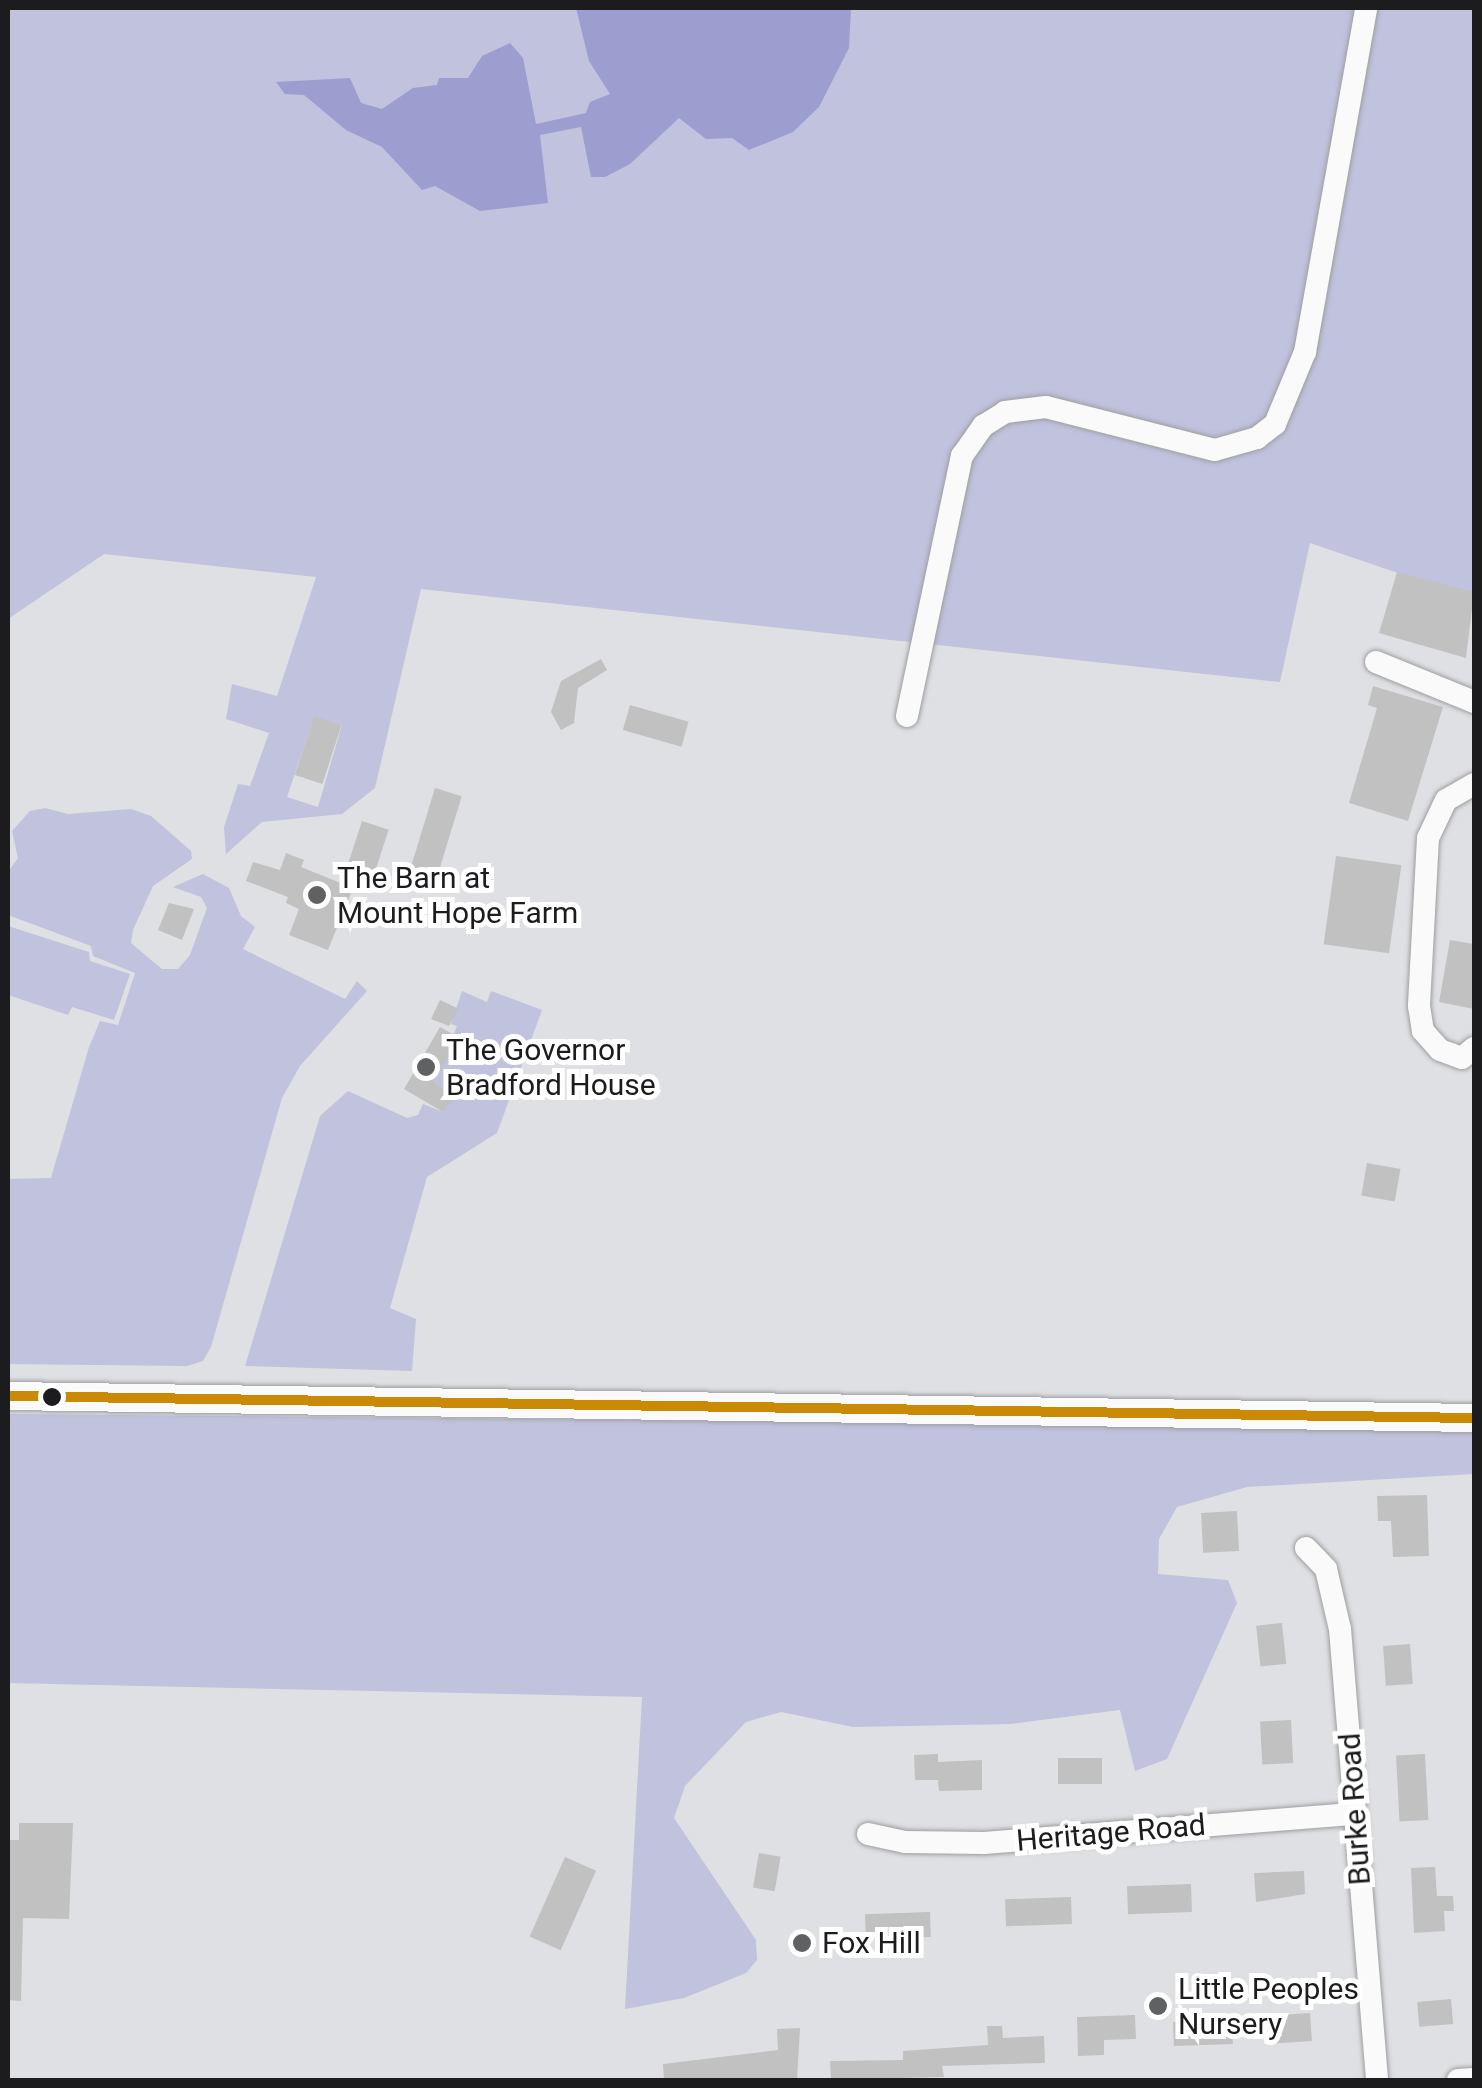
<!DOCTYPE html>
<style>
body{margin:0}
#map{position:relative;width:1482px;height:2088px;overflow:hidden;background:#dfe0e3;font-family:Roboto,sans-serif}
div>[style]{position:absolute}
.green>*{inset:0;background:#c0c2de}
.water>*{inset:0;background:#9b9ecf}
.building>*{inset:0;background:#c1c1c2;transform-origin:0 0}
.roads{filter:drop-shadow(0 0 2px #9e9ea0) drop-shadow(0 0 2px #9e9ea0)}
.minor>*{height:22px;margin:-11px;padding:0 11px;transform-origin:11px;border-radius:11px;background:#fafafb}
.major>*{height:28px;margin:-14px;padding:0 14px;transform-origin:14px;border-radius:14px;background:#fafafb}
.bus-1>*{height:10px;margin:-5px;padding:0 5px;transform-origin:5px;border-radius:5px;background:#cb8a06}
.dots>*{width:28px;height:28px;translate:-50% -50%;box-sizing:border-box;border:5px solid #fff;border-radius:50%}
span{translate:-50% -50%;white-space:nowrap;text-align:center;line-height:1.15;-webkit-text-stroke:10px #fff;paint-order:stroke}
.poi-label{font-size:30px;color:#1c1c1e}
.left{translate:0 -50%;text-align:left}
.street-label{font-size:30px;color:#1c1c1e}
.frame{position:absolute;inset:0;border:10px solid #1c1c1e;pointer-events:none}
</style>
<div id="map">
<div class="green">
<i style="clip-path:polygon(evenodd,8px 8px,1474px 8px,1474px 599px,1310px 543px,1280px 682px,421px 589px,375px 788px,342px 814px,262px 822px,226px 854px,224px 827px,238px 784px,250px 786px,269px 733px,226px 719px,232px 684px,277px 696px,316px 577px,104px 554px,8px 619px,8px 8px,314px 717px,342px 725px,318px 807px,287px 797px,314px 717px)"></i>
<i style="clip-path:polygon(45px 808px,68px 814px,131px 809px,151px 816px,191px 851px,192px 859px,153px 886px,133px 930px,131px 943px,162px 969px,178px 969px,190px 955px,207px 908px,201px 897px,173px 887px,203px 874px,229px 888px,241px 916px,255px 927px,243px 949px,345px 999px,357px 981px,367px 991px,300px 1066px,282px 1098px,211px 1347px,203px 1361px,187px 1366px,8px 1364px,8px 1179px,51px 1178px,89px 1047px,100px 1021px,118px 1025px,135px 973px,93px 956px,91px 946px,8px 915px,8px 872px,18px 858px,12px 831px,30px 811px)"></i>
<i style="clip-path:polygon(8px 926px,89px 952px,90px 961px,130px 974px,114px 1020px,72px 1007px,68px 1015px,8px 995px)"></i>
<i style="clip-path:polygon(462px 991px,487px 1002px,491px 991px,542px 1010px,497px 1133px,427px 1177px,390px 1308px,416px 1319px,412px 1371px,245px 1366px,320px 1116px,348px 1091px,407px 1118px,418px 1115px,423px 1104px,443px 1112px,454px 1096px,434px 1082px,457px 1026px,451px 1024px)"></i>
<i style="clip-path:polygon(8px 1414px,1474px 1428px,1474px 1474px,1247px 1487px,1177px 1507px,1159px 1539px,1158px 1574px,1228px 1580px,1237px 1603px,1167px 1759px,1135px 1771px,1120px 1710px,1011px 1724px,853px 1727px,781px 1712px,746px 1722px,685px 1786px,674px 1818px,756px 1940px,757px 1960px,746px 1973px,684px 1998px,625px 2009px,642px 1697px,8px 1683px)"></i>
</div>
<div class="water">
<i style="clip-path:polygon(576px 8px,851px 8px,849px 48px,819px 107px,793px 132px,749px 150px,732px 138px,706px 139px,679px 118px,630px 164px,605px 177px,591px 177px,581px 127px,540px 135px,548px 203px,480px 211px,435px 186px,422px 190px,382px 147px,346px 130px,304px 95px,285px 94px,276px 82px,350px 78px,361px 103px,382px 109px,413px 88px,437px 85px,439px 78px,468px 78px,482px 56px,510px 43px,523px 58px,536px 124px,586px 113px,590px 102px,610px 94px,589px 61px)"></i>
</div>
<div class="building">
<i style="clip-path:polygon(1397px 572px,1474px 592px,1466px 658px,1379px 633px)"></i>
<i style="clip-path:polygon(601px 659px,607px 670px,578px 688px,574px 723px,561px 730px,551px 712px,561px 681px)"></i>
<i style="clip-path:polygon(1373px 686px,1443px 707px,1408px 821px,1349px 803px,1377px 708px,1368px 705px)"></i>
<i style="left:630px;top:705px;width:61px;height:26px;rotate:16deg"></i>
<i style="left:314px;top:716px;width:29px;height:62px;rotate:18deg"></i>
<i style="left:435px;top:788px;width:28px;height:82px;rotate:17deg"></i>
<i style="left:362px;top:821px;width:28px;height:45px;rotate:18deg"></i>
<i style="clip-path:polygon(286px 853px,304px 860px,301px 867px,353px 888px,328px 950px,289px 935px,299px 909px,286px 903px,288px 897px,246px 881px,253px 862px,280px 870px)"></i>
<i style="left:1336px;top:856px;width:66px;height:89px;rotate:8deg"></i>
<i style="clip-path:polygon(169px 903px,194px 909px,182px 940px,158px 930px)"></i>
<i style="clip-path:polygon(1450px 940px,1474px 944px,1474px 1009px,1439px 1002px)"></i>
<i style="clip-path:polygon(440px 1000px,459px 1009px,449px 1026px,431px 1019px)"></i>
<i style="clip-path:polygon(440px 1027px,458px 1037px,434px 1082px,455px 1096px,443px 1112px,404px 1089px)"></i>
<i style="left:1367px;top:1163px;width:34px;height:33px;rotate:10deg"></i>
<i style="clip-path:polygon(1427px 1495px,1429px 1556px,1393px 1557px,1391px 1521px,1378px 1521px,1377px 1496px)"></i>
<i style="left:1237px;top:1511px;width:40px;height:36px;rotate:87deg"></i>
<i style="left:1282px;top:1623px;width:41px;height:26px;rotate:84deg"></i>
<i style="left:1410px;top:1644px;width:40px;height:27px;rotate:86deg"></i>
<i style="left:1291px;top:1720px;width:43px;height:31px;rotate:87deg"></i>
<i style="clip-path:polygon(938px 1754px,938px 1762px,982px 1760px,982px 1790px,939px 1791px,938px 1780px,915px 1780px,914px 1755px)"></i>
<i style="left:1425px;top:1754px;width:66px;height:29px;rotate:87deg"></i>
<i style="left:1058px;top:1758px;width:44px;height:26px"></i>
<i style="clip-path:polygon(19px 1823px,73px 1823px,69px 1919px,23px 1918px,21px 2001px,8px 2000px,8px 1840px,19px 1840px)"></i>
<i style="left:759px;top:1853px;width:22px;height:35px;rotate:10deg"></i>
<i style="left:565px;top:1857px;width:34px;height:87px;rotate:24deg"></i>
<i style="clip-path:polygon(1435px 1867px,1437px 1896px,1453px 1896px,1454px 1911px,1444px 1911px,1445px 1931px,1414px 1933px,1411px 1868px)"></i>
<i style="clip-path:polygon(1304px 1871px,1305px 1894px,1256px 1902px,1254px 1873px)"></i>
<i style="left:1191px;top:1884px;width:28px;height:64px;rotate:88deg"></i>
<i style="left:1071px;top:1897px;width:27px;height:66px;rotate:88deg"></i>
<i style="left:930px;top:1912px;width:25px;height:65px;rotate:88deg"></i>
<i style="left:1451px;top:1999px;width:25px;height:34px;rotate:85deg"></i>
<i style="left:1310px;top:2013px;width:28px;height:43px;rotate:86deg"></i>
<i style="clip-path:polygon(1135px 2015px,1136px 2039px,1104px 2040px,1104px 2055px,1078px 2056px,1077px 2017px)"></i>
<i style="left:1232px;top:2020px;width:24px;height:59px;rotate:88deg"></i>
<i style="clip-path:polygon(987px 2026px,1002px 2026px,1003px 2038px,1044px 2036px,1045px 2063px,942px 2066px,944px 2077px,831px 2080px,830px 2061px,903px 2060px,903px 2051px,988px 2045px)"></i>
<i style="clip-path:polygon(800px 2028px,797px 2080px,664px 2080px,663px 2064px,778px 2050px,777px 2029px)"></i>
</div>
<div class="roads">
<div class="minor">
<i style="left:1376px;top:662px;width:106px;rotate:22.2deg"></i>
<i style="left:907px;top:716px;width:266px;rotate:-78.1deg"></i>
<i style="left:962px;top:456px;width:37px;rotate:-55deg"></i>
<i style="left:983px;top:426px;width:26px;rotate:-32deg"></i>
<i style="left:1005px;top:412px;width:41px;rotate:-7deg"></i>
<i style="left:1046px;top:407px;width:174px;rotate:14.3deg"></i>
<i style="left:1215px;top:450px;width:44px;rotate:-15.9deg"></i>
<i style="left:1257px;top:438px;width:23px;rotate:-38deg"></i>
<i style="left:1275px;top:424px;width:78px;rotate:-67.4deg"></i>
<i style="left:1305px;top:352px;width:349px;rotate:-79.9deg"></i>
<i style="left:1474px;top:784px;width:32px;rotate:150deg"></i>
<i style="left:1446px;top:800px;width:42px;rotate:115.3deg"></i>
<i style="left:1428px;top:838px;width:168px;rotate:93.1deg"></i>
<i style="left:1419px;top:1006px;width:25px;rotate:81deg"></i>
<i style="left:1423px;top:1031px;width:25px;rotate:48deg"></i>
<i style="left:1440px;top:1050px;width:23px;rotate:20deg"></i>
<i style="left:1462px;top:1058px;width:16px;rotate:-40deg"></i>
<i style="left:1306px;top:1548px;width:29px;rotate:46deg"></i>
<i style="left:1326px;top:1569px;width:62px;rotate:76.9deg"></i>
<i style="left:1340px;top:1629px;width:453px;rotate:85.3deg"></i>
<i style="left:868px;top:1834px;width:38px;rotate:12deg"></i>
<i style="left:905px;top:1842px;width:79px;rotate:0.7deg"></i>
<i style="left:984px;top:1843px;width:372px;rotate:-4.5deg"></i>
<i style="left:1458px;top:2080px;width:16px;rotate:-4deg"></i>
</div>
<div class="major">
<i style="left:8px;top:1396px;width:1466px;rotate:0.86deg"></i>
</div>
</div>
<div class="bus-1">
<i style="left:8px;top:1396px;width:1466px;rotate:0.86deg"></i>
</div>
<div class="dots">
<i style="left:317px;top:895px;background:#606163"></i>
<i style="left:426px;top:1067px;background:#606163"></i>
<i style="left:52px;top:1397px;background:#1c1c1e"></i>
<i style="left:802px;top:1943px;background:#606163"></i>
<i style="left:1158px;top:2006px;background:#606163"></i>
</div>
<div class="poi-label">
<span class="left" style="left:337px;top:895px">The Barn at<br>Mount Hope Farm</span>
<span class="left" style="left:446px;top:1067px">The Governor<br>Bradford House</span>
<span class="left" style="left:822px;top:1943px">Fox Hill</span>
<span class="left" style="left:1178px;top:2006px">Little Peoples<br>Nursery</span>
</div>
<div class="street-label">
<span style="left:1355px;top:1809px;rotate:-94deg">Burke Road</span>
<span style="left:1111px;top:1833px;rotate:-5deg">Heritage Road</span>
</div>
<div class="frame"></div>
</div>
